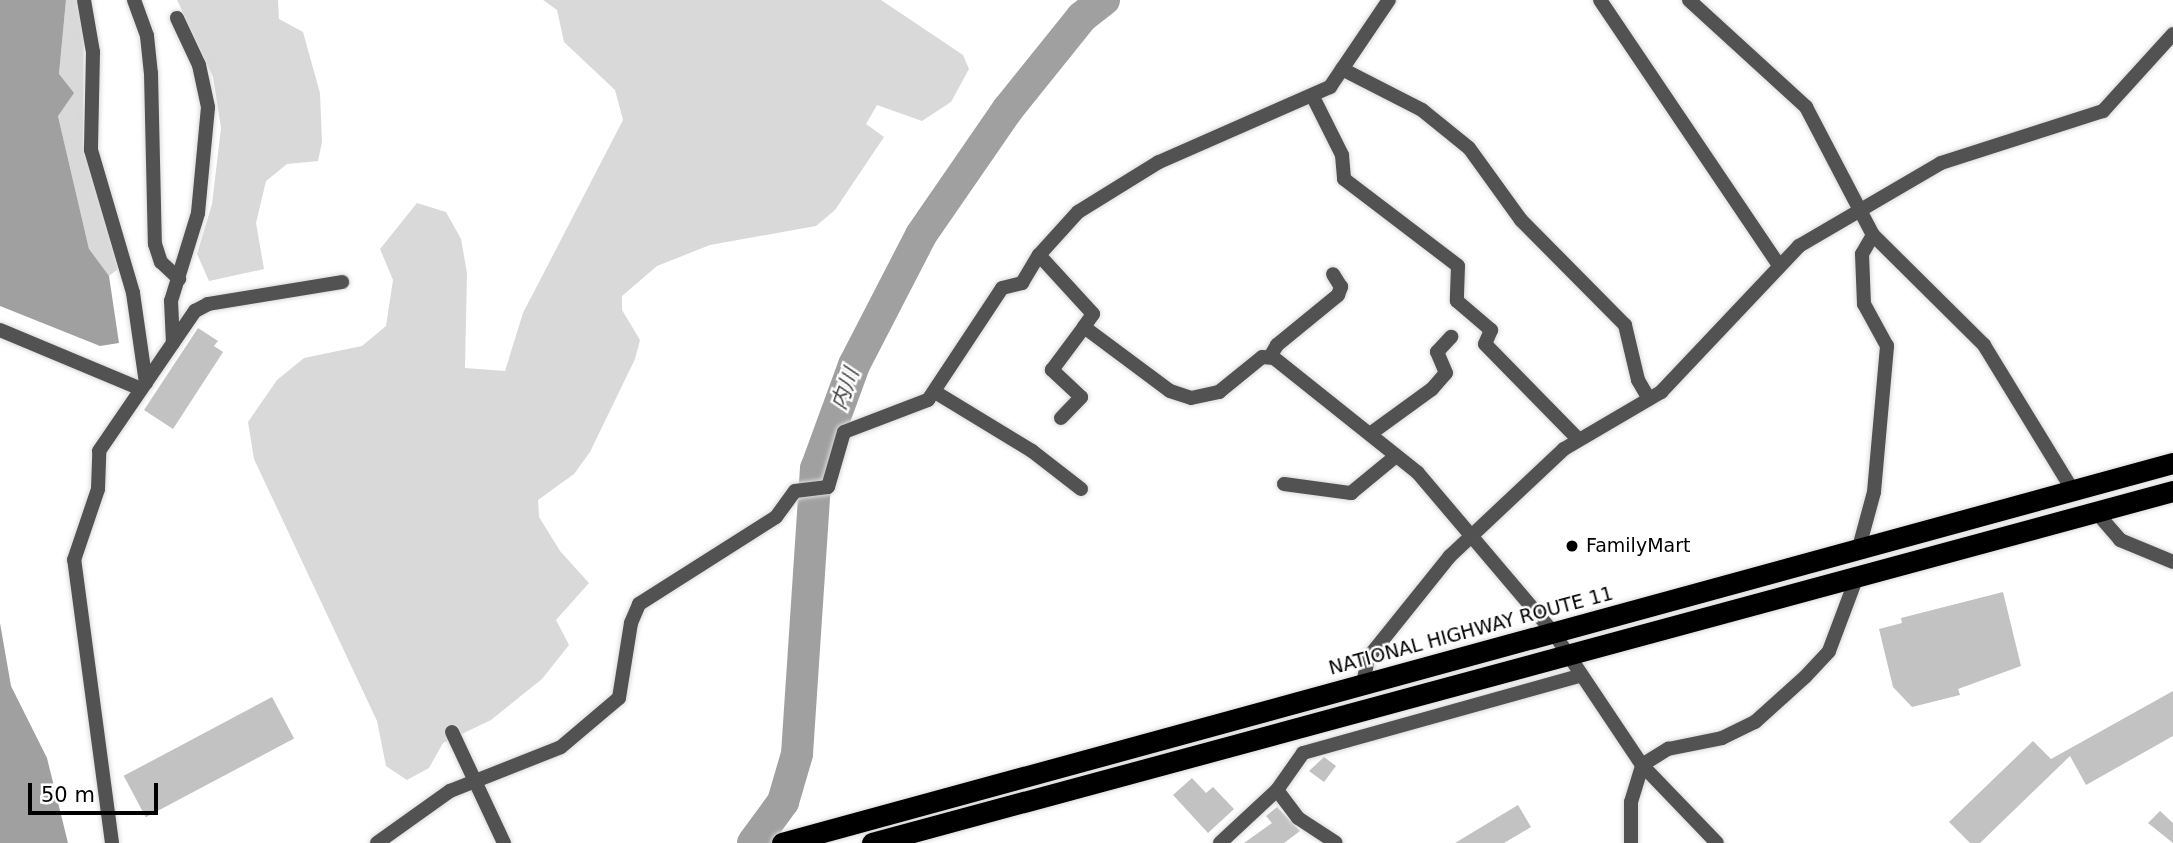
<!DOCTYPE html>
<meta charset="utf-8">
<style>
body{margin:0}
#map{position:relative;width:2173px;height:843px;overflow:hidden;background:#fff;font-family:"DejaVu Sans","Noto Sans JP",sans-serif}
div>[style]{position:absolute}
.green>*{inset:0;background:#d9d9d9}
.water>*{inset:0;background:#a0a0a0}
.river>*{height:32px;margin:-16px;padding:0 16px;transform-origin:16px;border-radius:16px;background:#a0a0a0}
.building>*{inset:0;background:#c2c2c2;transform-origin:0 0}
.roads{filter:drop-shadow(0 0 2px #dbdbdb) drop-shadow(0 0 2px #dbdbdb)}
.street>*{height:14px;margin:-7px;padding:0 7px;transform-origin:7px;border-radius:7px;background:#525252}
.highway>*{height:21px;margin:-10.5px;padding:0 10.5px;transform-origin:10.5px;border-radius:10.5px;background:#000}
.dots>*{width:19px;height:19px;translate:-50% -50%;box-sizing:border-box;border:4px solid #fff;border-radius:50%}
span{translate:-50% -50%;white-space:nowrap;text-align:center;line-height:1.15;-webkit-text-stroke:5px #fff;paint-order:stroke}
.poi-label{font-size:19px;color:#000}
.left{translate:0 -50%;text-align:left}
.street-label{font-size:19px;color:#000}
.water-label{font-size:21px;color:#414141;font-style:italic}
.scale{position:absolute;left:28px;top:783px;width:130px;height:32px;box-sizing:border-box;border:4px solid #000;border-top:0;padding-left:9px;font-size:21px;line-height:24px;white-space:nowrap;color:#000;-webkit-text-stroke:5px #fff;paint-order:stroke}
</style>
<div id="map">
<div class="green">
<i style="clip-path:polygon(66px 0,84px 0,83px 144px,118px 269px,109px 276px,98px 268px,89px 249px,58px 116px,64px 85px,59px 74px)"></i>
<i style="clip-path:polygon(177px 0,278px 0,279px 19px,303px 32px,320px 93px,322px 142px,318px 161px,287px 164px,266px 181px,256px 223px,264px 269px,209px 281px,197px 254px,212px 204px,221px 128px,213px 77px)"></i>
<i style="clip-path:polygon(543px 0,881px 0,963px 55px,969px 69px,951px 102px,922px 121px,877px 105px,866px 124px,884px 137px,835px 210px,816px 226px,710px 245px,657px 266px,622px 296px,622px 310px,640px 340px,635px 359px,590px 452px,574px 474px,538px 500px,539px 517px,560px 551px,589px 583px,556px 620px,569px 645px,542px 679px,491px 720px,443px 743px,429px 768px,407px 780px,386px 766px,377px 721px,254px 459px,248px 422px,277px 380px,304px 358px,362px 346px,386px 326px,393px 280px,380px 249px,417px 203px,446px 212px,461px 239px,467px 273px,465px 368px,505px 371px,523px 313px,623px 120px,615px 90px,564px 42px,557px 10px)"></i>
</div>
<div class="water">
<i style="clip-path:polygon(0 0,66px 0,59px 74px,74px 93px,58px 116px,89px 249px,109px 276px,119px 343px,100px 346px,0 306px)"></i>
<i style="clip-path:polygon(0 623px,11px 686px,47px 758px,68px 843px,0 843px)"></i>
</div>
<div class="river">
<i style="left:753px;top:843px;width:51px;rotate:-53.8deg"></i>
<i style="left:783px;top:802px;width:50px;rotate:-73.7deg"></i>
<i style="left:797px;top:754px;width:286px;rotate:-86.2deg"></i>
<i style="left:816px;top:469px;width:111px;rotate:-69.9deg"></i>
<i style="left:854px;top:365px;width:146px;rotate:-62.7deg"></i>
<i style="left:921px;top:235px;width:153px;rotate:-55.4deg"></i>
<i style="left:1008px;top:109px;width:118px;rotate:-51.2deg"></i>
<i style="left:1082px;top:17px;width:28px;rotate:-38deg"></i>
</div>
<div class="building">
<i style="clip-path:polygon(198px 328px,218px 341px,214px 346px,223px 352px,173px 429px,144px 410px)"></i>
<i style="clip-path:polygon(2003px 592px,2021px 666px,1958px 689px,1960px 695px,1912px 707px,1893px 687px,1879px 629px,1902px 623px,1901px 618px)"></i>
<i style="clip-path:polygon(2173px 691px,2173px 736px,2086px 785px,2070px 756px,1980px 843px,1970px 843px,1949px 822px,2033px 741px,2051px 759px)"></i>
<i style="left:272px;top:697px;width:47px;height:168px;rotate:62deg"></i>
<i style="clip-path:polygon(1324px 757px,1336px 766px,1324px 782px,1309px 771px)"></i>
<i style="clip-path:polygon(1192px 778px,1206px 793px,1213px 787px,1234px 809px,1208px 833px,1173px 795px)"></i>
<i style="clip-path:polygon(1518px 805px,1531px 827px,1504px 843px,1455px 843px)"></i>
<i style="clip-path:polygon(1277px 807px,1300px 831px,1284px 843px,1244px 843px,1272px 823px,1266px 816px)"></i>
<i style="clip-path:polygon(2160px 811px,2173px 823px,2173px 843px,2148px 823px)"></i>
</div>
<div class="roads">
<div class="street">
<i style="left:84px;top:0;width:53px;rotate:80.2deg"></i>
<i style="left:93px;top:52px;width:98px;rotate:91.2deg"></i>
<i style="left:91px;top:150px;width:149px;rotate:73.6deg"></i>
<i style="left:133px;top:293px;width:91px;rotate:81.8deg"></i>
<i style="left:134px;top:0;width:38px;rotate:70deg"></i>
<i style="left:147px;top:36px;width:37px;rotate:84deg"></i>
<i style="left:151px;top:73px;width:171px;rotate:88.7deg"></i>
<i style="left:155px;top:244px;width:19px;rotate:72deg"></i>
<i style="left:161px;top:262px;width:25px;rotate:43deg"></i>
<i style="left:1600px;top:0;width:318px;rotate:56deg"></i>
<i style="left:1689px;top:0;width:159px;rotate:42.4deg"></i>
<i style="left:1806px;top:107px;width:144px;rotate:62.4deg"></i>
<i style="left:1873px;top:235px;width:156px;rotate:44.7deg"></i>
<i style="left:1984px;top:345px;width:169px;rotate:58.6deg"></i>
<i style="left:1342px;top:69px;width:90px;rotate:27.1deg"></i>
<i style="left:1422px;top:110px;width:60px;rotate:39deg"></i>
<i style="left:1469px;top:148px;width:89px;rotate:54.2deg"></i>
<i style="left:1521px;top:220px;width:148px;rotate:45.3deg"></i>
<i style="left:1625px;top:325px;width:57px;rotate:76.7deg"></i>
<i style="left:1638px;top:380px;width:22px;rotate:60deg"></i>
<i style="left:1313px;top:97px;width:65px;rotate:63.4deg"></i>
<i style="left:1342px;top:155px;width:24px;rotate:85deg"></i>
<i style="left:1344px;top:179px;width:143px;rotate:37.3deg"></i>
<i style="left:1458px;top:266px;width:35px;rotate:92deg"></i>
<i style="left:1457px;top:301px;width:45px;rotate:40.5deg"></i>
<i style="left:1491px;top:330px;width:15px;rotate:113deg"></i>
<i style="left:1485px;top:344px;width:134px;rotate:45.6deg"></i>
<i style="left:1039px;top:255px;width:80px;rotate:47.5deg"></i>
<i style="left:1093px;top:314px;width:16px;rotate:125deg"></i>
<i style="left:1084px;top:327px;width:107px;rotate:36.7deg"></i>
<i style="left:1170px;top:391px;width:22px;rotate:18deg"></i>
<i style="left:1191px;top:398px;width:29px;rotate:-12deg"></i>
<i style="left:1219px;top:392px;width:55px;rotate:-39.1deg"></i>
<i style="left:1262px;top:357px;width:12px;rotate:5deg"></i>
<i style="left:1274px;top:358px;width:184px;rotate:38.6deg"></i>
<i style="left:1418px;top:473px;width:209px;rotate:49.7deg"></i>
<i style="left:1553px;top:632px;width:160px;rotate:56.2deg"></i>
<i style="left:1642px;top:765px;width:108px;rotate:46.1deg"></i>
<i style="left:0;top:330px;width:153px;rotate:22.7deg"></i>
<i style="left:173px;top:343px;width:42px;rotate:-92.7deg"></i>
<i style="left:171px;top:301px;width:92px;rotate:-72.9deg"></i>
<i style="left:198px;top:213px;width:106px;rotate:-84.6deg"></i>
<i style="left:208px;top:107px;width:43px;rotate:-102.1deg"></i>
<i style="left:199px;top:65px;width:52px;rotate:-115.1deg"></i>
<i style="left:1270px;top:357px;width:14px;rotate:-60deg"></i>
<i style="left:1277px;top:345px;width:79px;rotate:-39.3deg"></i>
<i style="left:1338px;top:295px;width:9px;rotate:-69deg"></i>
<i style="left:1341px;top:287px;width:15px;rotate:-122deg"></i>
<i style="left:935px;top:392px;width:114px;rotate:31.3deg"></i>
<i style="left:1032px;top:451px;width:62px;rotate:37.8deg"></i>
<i style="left:1061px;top:418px;width:29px;rotate:-46deg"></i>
<i style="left:1081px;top:397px;width:40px;rotate:-137deg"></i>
<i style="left:1052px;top:370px;width:54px;rotate:-53.3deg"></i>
<i style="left:1370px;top:434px;width:77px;rotate:-36deg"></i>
<i style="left:1432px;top:389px;width:21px;rotate:-49deg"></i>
<i style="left:1446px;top:373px;width:23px;rotate:-113deg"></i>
<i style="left:1437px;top:352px;width:21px;rotate:-47deg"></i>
<i style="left:1284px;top:484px;width:68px;rotate:7.7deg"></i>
<i style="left:1351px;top:493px;width:58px;rotate:-39.4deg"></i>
<i style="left:2096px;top:512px;width:37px;rotate:49deg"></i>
<i style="left:2120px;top:540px;width:57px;rotate:22.5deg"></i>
<i style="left:1858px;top:551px;width:61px;rotate:-74.8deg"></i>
<i style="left:1874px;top:492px;width:147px;rotate:-84.9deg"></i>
<i style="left:1887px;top:346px;width:48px;rotate:-118.7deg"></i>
<i style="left:1864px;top:304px;width:50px;rotate:-92.3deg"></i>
<i style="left:1862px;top:254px;width:22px;rotate:-60deg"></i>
<i style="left:1363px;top:684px;width:26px;rotate:-79deg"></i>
<i style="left:1368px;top:658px;width:131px;rotate:-51.2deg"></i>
<i style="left:1450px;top:556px;width:156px;rotate:-43.2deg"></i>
<i style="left:1564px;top:449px;width:113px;rotate:-30.4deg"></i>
<i style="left:1661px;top:392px;width:201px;rotate:-46.6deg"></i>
<i style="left:1799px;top:246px;width:164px;rotate:-30.3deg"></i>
<i style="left:1941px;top:163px;width:170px;rotate:-17.8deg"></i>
<i style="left:2103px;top:111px;width:104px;rotate:-47.7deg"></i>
<i style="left:452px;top:732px;width:123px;rotate:64.9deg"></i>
<i style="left:1277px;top:790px;width:35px;rotate:53deg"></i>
<i style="left:1298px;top:818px;width:45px;rotate:33.3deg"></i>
<i style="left:112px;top:843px;width:286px;rotate:-97.6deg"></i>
<i style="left:74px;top:560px;width:75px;rotate:-71.3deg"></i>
<i style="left:98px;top:489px;width:38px;rotate:-88deg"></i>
<i style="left:99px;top:451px;width:170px;rotate:-55.6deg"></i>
<i style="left:195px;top:311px;width:15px;rotate:-28deg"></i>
<i style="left:208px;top:304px;width:136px;rotate:-9.3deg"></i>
<i style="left:377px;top:843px;width:90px;rotate:-35.5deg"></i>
<i style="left:450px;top:791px;width:119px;rotate:-21.6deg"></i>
<i style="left:561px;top:747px;width:76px;rotate:-40.2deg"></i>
<i style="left:619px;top:698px;width:76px;rotate:-80.9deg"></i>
<i style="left:631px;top:623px;width:21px;rotate:-67deg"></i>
<i style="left:639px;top:604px;width:162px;rotate:-32.4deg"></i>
<i style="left:776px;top:517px;width:32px;rotate:-54deg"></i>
<i style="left:795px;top:491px;width:33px;rotate:-7deg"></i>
<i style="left:828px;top:487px;width:57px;rotate:-73.8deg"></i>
<i style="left:844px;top:432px;width:90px;rotate:-20.9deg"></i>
<i style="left:928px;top:400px;width:134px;rotate:-56.5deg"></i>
<i style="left:1002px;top:288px;width:21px;rotate:-14deg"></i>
<i style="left:1022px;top:283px;width:33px;rotate:-59deg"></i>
<i style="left:1039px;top:255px;width:58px;rotate:-47.8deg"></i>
<i style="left:1078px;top:212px;width:95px;rotate:-31.7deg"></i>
<i style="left:1159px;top:162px;width:187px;rotate:-23.7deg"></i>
<i style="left:1330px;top:87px;width:105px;rotate:-55.9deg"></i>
<i style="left:1220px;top:843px;width:78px;rotate:-42.9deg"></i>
<i style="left:1277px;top:790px;width:45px;rotate:-54.9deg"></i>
<i style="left:1303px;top:753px;width:287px;rotate:-15.6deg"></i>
<i style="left:1631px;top:843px;width:41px;rotate:-90deg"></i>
<i style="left:1631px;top:802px;width:39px;rotate:-73deg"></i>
<i style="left:1642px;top:765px;width:31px;rotate:-32deg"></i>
<i style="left:1668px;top:749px;width:55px;rotate:-11.5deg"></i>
<i style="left:1722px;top:738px;width:37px;rotate:-26deg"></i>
<i style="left:1755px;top:722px;width:67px;rotate:-42deg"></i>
<i style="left:1805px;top:677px;width:35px;rotate:-47deg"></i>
<i style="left:1829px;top:651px;width:82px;rotate:-69.4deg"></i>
</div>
<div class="highway">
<i style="left:782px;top:843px;width:1442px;rotate:-15.28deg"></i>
<i style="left:872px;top:843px;width:1348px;rotate:-15.14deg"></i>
</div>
</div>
<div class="dots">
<i style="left:1572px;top:546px;background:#000"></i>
</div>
<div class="poi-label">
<span class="left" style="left:1586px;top:546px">FamilyMart</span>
</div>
<div class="street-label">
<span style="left:1471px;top:631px;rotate:-15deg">NATIONAL HIGHWAY ROUTE 11</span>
</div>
<div class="water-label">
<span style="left:845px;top:389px;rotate:-70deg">内川</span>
</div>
<div class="scale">50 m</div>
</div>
